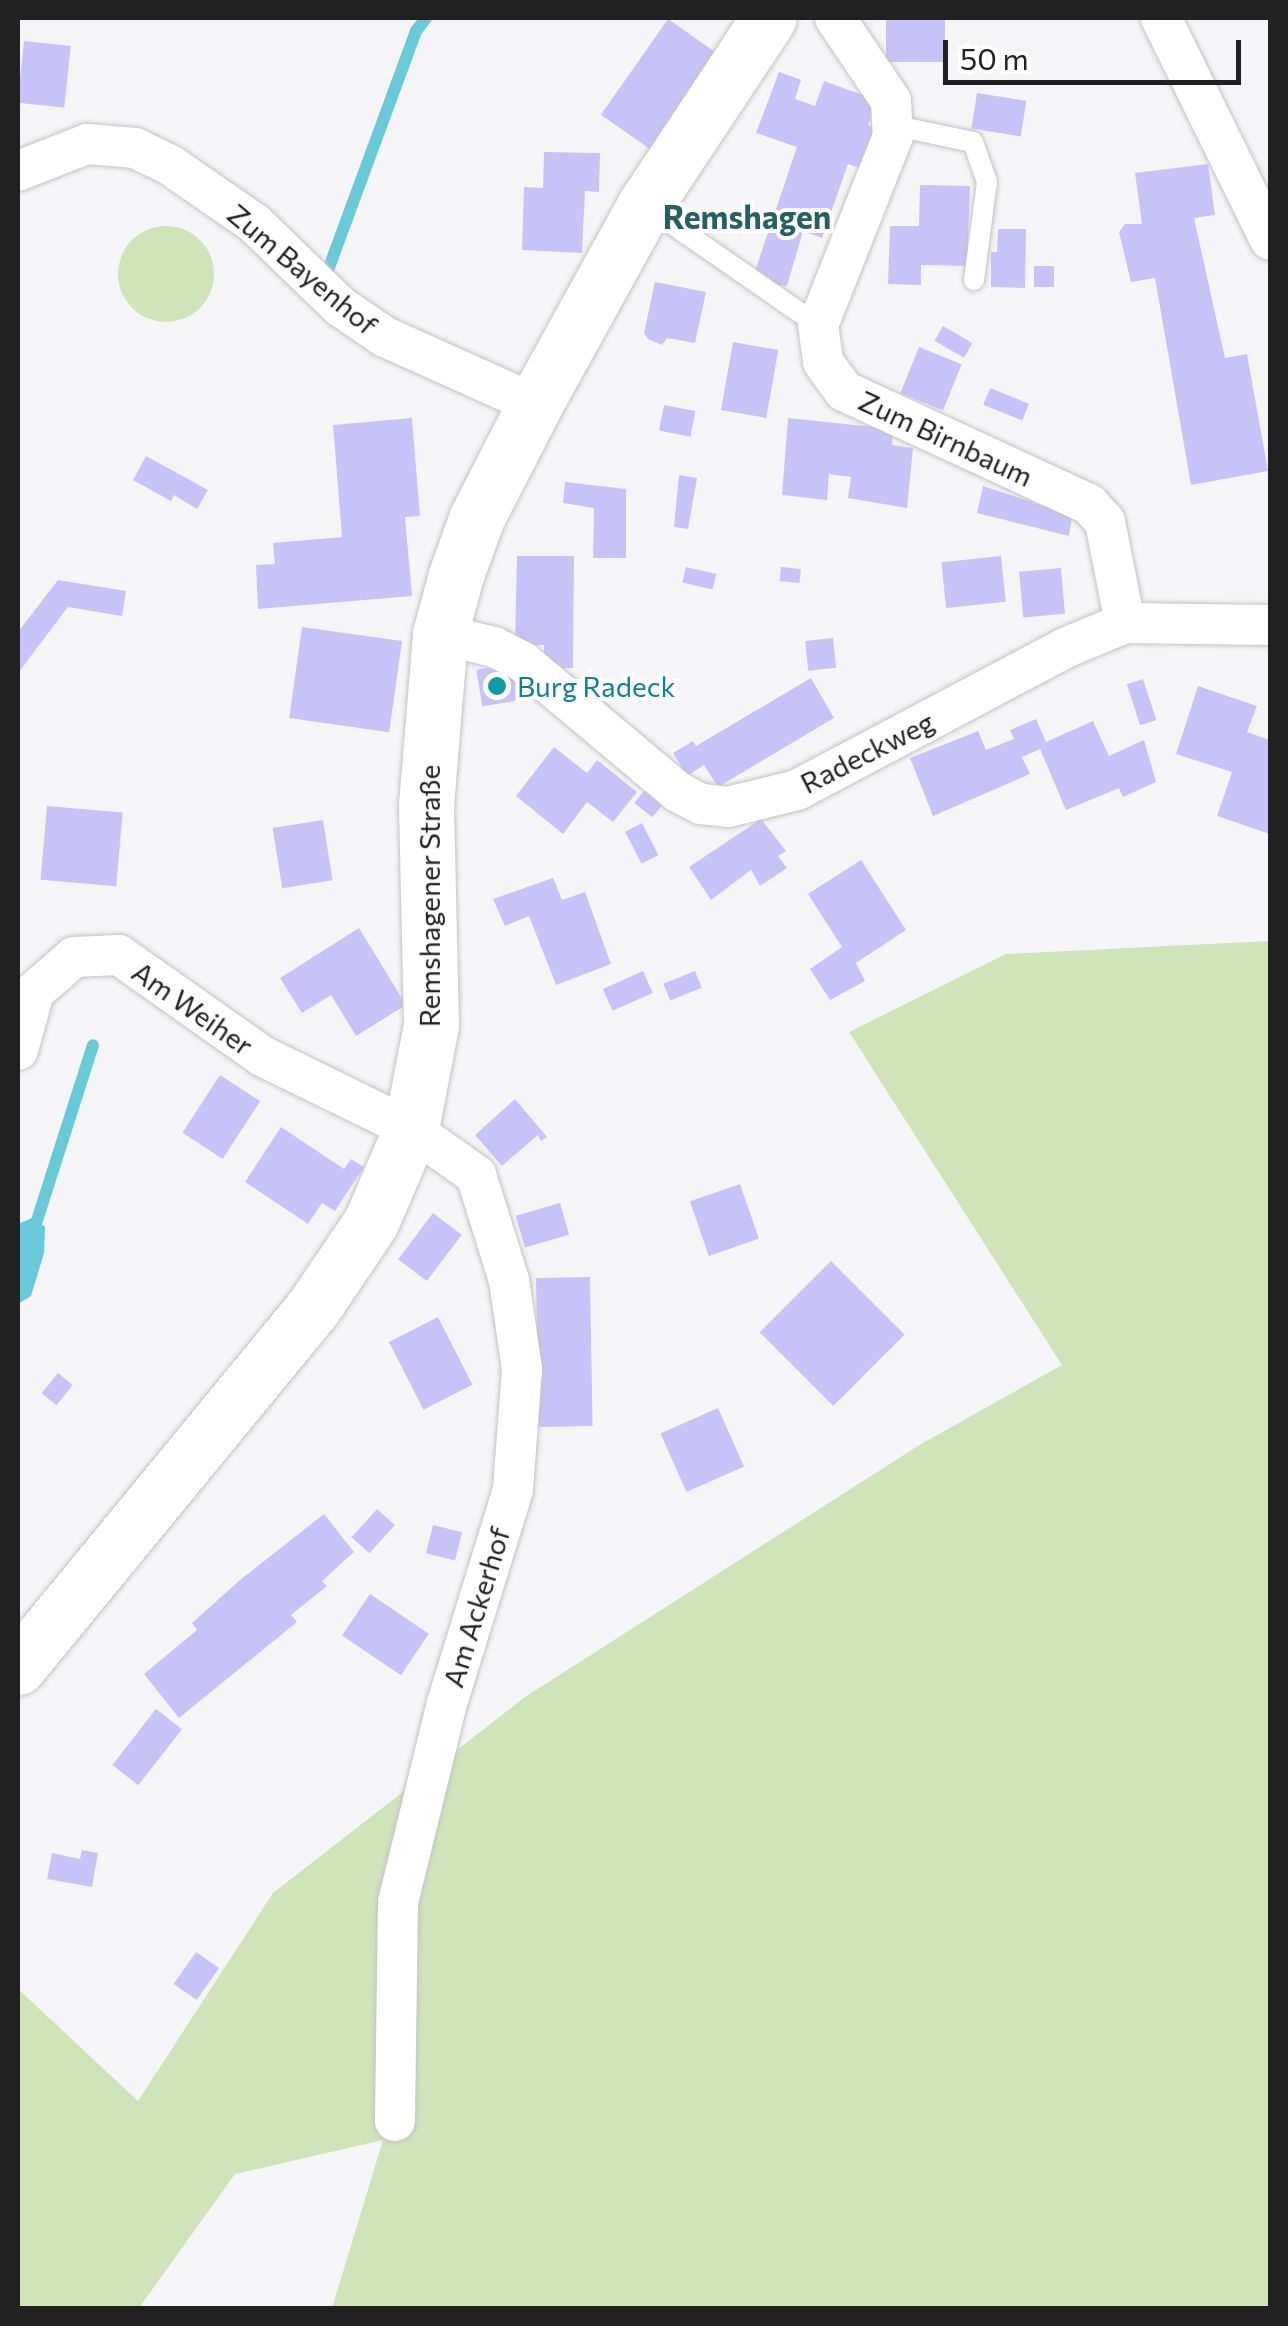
<!DOCTYPE html>
<meta charset="utf-8">
<style>
body{margin:0}
#map{position:relative;width:1288px;height:2326px;overflow:hidden;background:#f5f5f7;font-family:Commissioner,sans-serif}
div>[style]{position:absolute}
.green>*{inset:0;background:#cfe4b9}
.round{border-radius:50%}
.water>*{inset:0;background:#68c9d9}
.stream>*{height:12px;margin:-6px;padding:0 6px;transform-origin:6px;border-radius:6px;background:#68c9d9}
.building>*{inset:0;background:#c7c3f9;transform-origin:0 0}
.roads{filter:drop-shadow(0 0 2px #c3c3c5) drop-shadow(0 0 2px #c3c3c5)}
.lane>*{height:20px;margin:-10px;padding:0 10px;transform-origin:10px;border-radius:10px;background:#fff}
.street>*{height:40px;margin:-20px;padding:0 20px;transform-origin:20px;border-radius:20px;background:#fff}
.secondary>*{height:55px;margin:-27.5px;padding:0 27.5px;transform-origin:27.5px;border-radius:27.5px;background:#fff}
.dots>*{width:28px;height:28px;translate:-50% -50%;box-sizing:border-box;border:5px solid #fff;border-radius:50%}
span{translate:-50% -50%;white-space:nowrap;text-align:center;line-height:1.15;-webkit-text-stroke:8px #fff;paint-order:stroke}
.street-label{font-size:28px;color:#212122}
.culture-label{font-size:28px;color:#0d838f}
.left{translate:0 -50%;text-align:left}
.quarter-label{font-size:32px;color:#266063;font-weight:700}
.frame{position:absolute;inset:0;border:20px solid #212122;pointer-events:none}
.scale{position:absolute;left:943px;top:40px;width:298px;height:45px;box-sizing:border-box;border:5px solid #212122;border-top:0;padding-left:12px;font-size:30px;line-height:35px;white-space:nowrap;color:#212122;-webkit-text-stroke:8px #fff;paint-order:stroke}
</style>
<div id="map">
<div class="green">
<i class="round" style="left:118px;top:226px;width:96px;height:96px"></i>
<i style="clip-path:polygon(1270px 941px,1270px 2308px,332px 2308px,383px 2140px,235px 2174px,139px 2308px,18px 2308px,18px 1989px,138px 2101px,273px 1893px,525px 1697px,921px 1444px,1062px 1365px,849px 1032px,1006px 954px)"></i>
</div>
<div class="water">
<i style="clip-path:polygon(32px 1218px,45px 1227px,44px 1253px,31px 1296px,18px 1304px,18px 1224px)"></i>
</div>
<div class="stream">
<i style="left:327px;top:273px;width:258px;rotate:-69.8deg"></i>
<i style="left:416px;top:31px;width:16px;rotate:-52deg"></i>
<i style="left:33px;top:1233px;width:197px;rotate:-72.3deg"></i>
</div>
<div class="building">
<i style="left:886px;top:18px;width:59px;height:44px"></i>
<i style="left:668px;top:19px;width:61px;height:117px;rotate:35deg"></i>
<i style="left:24px;top:41px;width:47px;height:62px;rotate:6deg"></i>
<i style="clip-path:polygon(779px 72px,801px 80px,795px 99px,815px 106px,824px 81px,871px 98px,874px 106px,868px 125px,877px 129px,862px 169px,848px 164px,822px 238px,803px 231px,787px 286px,776px 285px,755px 271px,797px 147px,756px 133px)"></i>
<i style="left:977px;top:93px;width:50px;height:36px;rotate:9deg"></i>
<i style="clip-path:polygon(544px 152px,600px 153px,599px 192px,585px 191px,582px 253px,522px 250px,524px 187px,543px 188px)"></i>
<i style="clip-path:polygon(1208px 164px,1215px 215px,1194px 218px,1225px 358px,1247px 354px,1268px 471px,1191px 485px,1155px 278px,1131px 282px,1119px 232px,1125px 224px,1142px 224px,1135px 173px)"></i>
<i style="clip-path:polygon(920px 185px,970px 186px,967px 266px,921px 265px,921px 285px,888px 284px,890px 226px,919px 226px)"></i>
<i style="clip-path:polygon(998px 229px,1026px 229px,1025px 288px,991px 287px,991px 252px,997px 252px)"></i>
<i style="left:1034px;top:266px;width:20px;height:21px"></i>
<i style="clip-path:polygon(655px 282px,706px 292px,695px 343px,667px 338px,662px 345px,648px 339px,644px 333px)"></i>
<i style="left:943px;top:326px;width:34px;height:17px;rotate:30deg"></i>
<i style="left:733px;top:342px;width:46px;height:69px;rotate:10deg"></i>
<i style="left:919px;top:347px;width:46px;height:50px;rotate:22deg"></i>
<i style="left:990px;top:388px;width:42px;height:18px;rotate:22deg"></i>
<i style="left:664px;top:405px;width:32px;height:26px;rotate:11deg"></i>
<i style="clip-path:polygon(412px 418px,420px 516px,405px 517px,412px 596px,258px 609px,256px 565px,275px 564px,273px 543px,342px 537px,333px 425px)"></i>
<i style="clip-path:polygon(788px 418px,893px 429px,892px 445px,913px 448px,907px 508px,848px 498px,851px 477px,829px 474px,827px 500px,782px 495px)"></i>
<i style="clip-path:polygon(146px 456px,208px 490px,197px 509px,174px 495px,171px 501px,133px 480px)"></i>
<i style="clip-path:polygon(679px 475px,697px 478px,688px 529px,674px 527px)"></i>
<i style="clip-path:polygon(565px 482px,626px 489px,626px 558px,593px 558px,594px 508px,563px 503px)"></i>
<i style="clip-path:polygon(983px 486px,1072px 515px,1069px 536px,977px 513px)"></i>
<i style="clip-path:polygon(517px 556px,574px 556px,573px 668px,544px 669px,544px 645px,515px 645px)"></i>
<i style="left:1001px;top:556px;width:46px;height:60px;rotate:84deg"></i>
<i style="left:686px;top:567px;width:31px;height:16px;rotate:13deg"></i>
<i style="left:781px;top:567px;width:20px;height:14px;rotate:6deg"></i>
<i style="left:1061px;top:568px;width:46px;height:42px;rotate:85deg"></i>
<i style="clip-path:polygon(58px 580px,126px 591px,122px 616px,68px 607px,18px 673px,18px 632px)"></i>
<i style="left:302px;top:627px;width:101px;height:92px;rotate:8deg"></i>
<i style="left:833px;top:638px;width:30px;height:28px;rotate:84deg"></i>
<i style="left:512px;top:664px;width:37px;height:36px;rotate:81deg"></i>
<i style="clip-path:polygon(811px 678px,834px 718px,718px 787px,704px 765px,687px 776px,673px 753px,693px 741px,696px 746px)"></i>
<i style="left:1143px;top:679px;width:43px;height:17px;rotate:72deg"></i>
<i style="clip-path:polygon(1198px 686px,1257px 706px,1247px 732px,1270px 740px,1270px 834px,1217px 816px,1232px 772px,1176px 754px)"></i>
<i style="clip-path:polygon(1036px 719px,1046px 742px,1093px 721px,1109px 756px,1144px 740px,1156px 782px,1123px 797px,1119px 788px,1066px 810px,1040px 749px,1022px 757px,1030px 774px,933px 816px,910px 758px,978px 731px,986px 750px,1014px 739px,1010px 730px)"></i>
<i style="clip-path:polygon(554px 747px,587px 773px,597px 760px,637px 792px,613px 822px,587px 802px,563px 834px,516px 796px)"></i>
<i style="left:646px;top:788px;width:23px;height:19px;rotate:38deg"></i>
<i style="left:47px;top:806px;width:76px;height:74px;rotate:5deg"></i>
<i style="clip-path:polygon(761px 819px,786px 851px,778px 856px,787px 868px,760px 886px,751px 870px,711px 900px,689px 867px)"></i>
<i style="left:323px;top:820px;width:61px;height:51px;rotate:81deg"></i>
<i style="left:642px;top:823px;width:36px;height:19px;rotate:63deg"></i>
<i style="clip-path:polygon(861px 860px,906px 930px,856px 963px,865px 981px,830px 1000px,810px 969px,842px 947px,808px 894px)"></i>
<i style="clip-path:polygon(553px 878px,562px 900px,585px 892px,611px 964px,556px 985px,529px 916px,505px 926px,493px 899px)"></i>
<i style="clip-path:polygon(359px 928px,406px 1005px,356px 1036px,331px 995px,302px 1013px,280px 978px)"></i>
<i style="left:643px;top:971px;width:24px;height:44px;rotate:66deg"></i>
<i style="left:695px;top:971px;width:18px;height:34px;rotate:68deg"></i>
<i style="left:220px;top:1075px;width:48px;height:69px;rotate:33deg"></i>
<i style="clip-path:polygon(515px 1099px,547px 1137px,541px 1141px,538px 1135px,502px 1166px,475px 1135px)"></i>
<i style="clip-path:polygon(281px 1127px,344px 1169px,351px 1159px,364px 1167px,335px 1211px,322px 1203px,308px 1224px,245px 1182px)"></i>
<i style="left:740px;top:1184px;width:58px;height:53px;rotate:71deg"></i>
<i style="left:560px;top:1203px;width:33px;height:46px;rotate:74deg"></i>
<i style="left:433px;top:1213px;width:36px;height:58px;rotate:37deg"></i>
<i style="left:831px;top:1261px;width:104px;height:101px;rotate:45deg"></i>
<i style="left:590px;top:1277px;width:149px;height:54px;rotate:89deg"></i>
<i style="left:438px;top:1317px;width:76px;height:55px;rotate:63deg"></i>
<i style="left:58px;top:1373px;width:19px;height:26px;rotate:39deg"></i>
<i style="left:718px;top:1408px;width:64px;height:63px;rotate:66deg"></i>
<i style="left:377px;top:1509px;width:24px;height:38px;rotate:42deg"></i>
<i style="clip-path:polygon(324px 1514px,354px 1552px,322px 1581px,327px 1586px,291px 1615px,297px 1622px,179px 1718px,144px 1674px,197px 1630px,192px 1623px,240px 1580px)"></i>
<i style="left:433px;top:1525px;width:30px;height:29px;rotate:14deg"></i>
<i style="left:370px;top:1594px;width:71px;height:50px;rotate:34deg"></i>
<i style="left:156px;top:1709px;width:33px;height:71px;rotate:38deg"></i>
<i style="clip-path:polygon(82px 1850px,98px 1853px,92px 1887px,47px 1879px,52px 1853px,80px 1859px)"></i>
<i style="left:196px;top:1952px;width:28px;height:39px;rotate:35deg"></i>
</div>
<div class="roads">
<div class="lane">
<i style="left:892px;top:125px;width:83px;rotate:11.9deg"></i>
<i style="left:973px;top:142px;width:42px;rotate:70.7deg"></i>
<i style="left:987px;top:182px;width:99px;rotate:97.6deg"></i>
<i style="left:646px;top:206px;width:209px;rotate:34.7deg"></i>
</div>
<div class="street">
<i style="left:835px;top:18px;width:100px;rotate:56deg"></i>
<i style="left:891px;top:101px;width:35px;rotate:87deg"></i>
<i style="left:893px;top:136px;width:203px;rotate:111.6deg"></i>
<i style="left:818px;top:325px;width:37px;rotate:82deg"></i>
<i style="left:823px;top:362px;width:36px;rotate:54deg"></i>
<i style="left:844px;top:391px;width:270px;rotate:24.8deg"></i>
<i style="left:1089px;top:504px;width:24px;rotate:48deg"></i>
<i style="left:1105px;top:522px;width:103px;rotate:78.8deg"></i>
<i style="left:1161px;top:18px;width:247px;rotate:63.8deg"></i>
<i style="left:18px;top:171px;width:74px;rotate:-21.4deg"></i>
<i style="left:87px;top:144px;width:48px;rotate:4.8deg"></i>
<i style="left:135px;top:148px;width:39px;rotate:26deg"></i>
<i style="left:170px;top:165px;width:102px;rotate:34.6deg"></i>
<i style="left:254px;top:223px;width:121px;rotate:44deg"></i>
<i style="left:341px;top:307px;width:53px;rotate:34.3deg"></i>
<i style="left:385px;top:337px;width:164px;rotate:24.1deg"></i>
<i style="left:440px;top:634px;width:56px;rotate:13.5deg"></i>
<i style="left:494px;top:647px;width:33px;rotate:27deg"></i>
<i style="left:523px;top:662px;width:202px;rotate:40deg"></i>
<i style="left:678px;top:792px;width:26px;rotate:28deg"></i>
<i style="left:701px;top:804px;width:27px;rotate:6deg"></i>
<i style="left:728px;top:807px;width:71px;rotate:-13.8deg"></i>
<i style="left:797px;top:790px;width:303px;rotate:-27.9deg"></i>
<i style="left:1065px;top:648px;width:65px;rotate:-22.6deg"></i>
<i style="left:1125px;top:623px;width:145px;rotate:0.8deg"></i>
<i style="left:18px;top:1050px;width:60px;rotate:-74.6deg"></i>
<i style="left:34px;top:992px;width:53px;rotate:-41.2deg"></i>
<i style="left:74px;top:957px;width:45px;rotate:-2.5deg"></i>
<i style="left:119px;top:955px;width:175px;rotate:35.2deg"></i>
<i style="left:262px;top:1056px;width:166px;rotate:26.1deg"></i>
<i style="left:411px;top:1129px;width:80px;rotate:35.3deg"></i>
<i style="left:476px;top:1175px;width:110px;rotate:72.6deg"></i>
<i style="left:509px;top:1280px;width:90px;rotate:81.7deg"></i>
<i style="left:522px;top:1369px;width:121px;rotate:94.3deg"></i>
<i style="left:513px;top:1490px;width:223px;rotate:107.2deg"></i>
<i style="left:447px;top:1703px;width:205px;rotate:103.8deg"></i>
<i style="left:398px;top:1902px;width:219px;rotate:90.8deg"></i>
</div>
<div class="secondary">
<i style="left:18px;top:1667px;width:465px;rotate:-50.6deg"></i>
<i style="left:313px;top:1308px;width:104px;rotate:-56deg"></i>
<i style="left:371px;top:1222px;width:101px;rotate:-66.7deg"></i>
<i style="left:411px;top:1129px;width:106px;rotate:-79.1deg"></i>
<i style="left:431px;top:1025px;width:220px;rotate:-91.3deg"></i>
<i style="left:426px;top:805px;width:172px;rotate:-85.3deg"></i>
<i style="left:440px;top:634px;width:61px;rotate:-74.8deg"></i>
<i style="left:456px;top:575px;width:62px;rotate:-70.1deg"></i>
<i style="left:477px;top:517px;width:127px;rotate:-62.8deg"></i>
<i style="left:535px;top:404px;width:227px;rotate:-61.1deg"></i>
<i style="left:645px;top:205px;width:224px;rotate:-56.5deg"></i>
</div>
</div>
<div class="dots">
<i style="left:497px;top:686px;background:#0f9aa8"></i>
</div>
<div class="street-label">
<span style="left:303px;top:269px;rotate:40deg">Zum Bayenhof</span>
<span style="left:946px;top:438px;rotate:25deg">Zum Birnbaum</span>
<span style="left:867px;top:752px;rotate:-27deg">Radeckweg</span>
<span style="left:429px;top:896px;rotate:-90deg">Remshagener Straße</span>
<span style="left:193px;top:1008px;rotate:35deg">Am Weiher</span>
<span style="left:476px;top:1607px;rotate:-73deg">Am Ackerhof</span>
</div>
<div class="culture-label">
<span class="left" style="left:517px;top:686px">Burg Radeck</span>
</div>
<div class="quarter-label">
<span style="left:747px;top:216px">Remshagen</span>
</div>
<div class="frame"></div>
<div class="scale">50 m</div>
</div>
